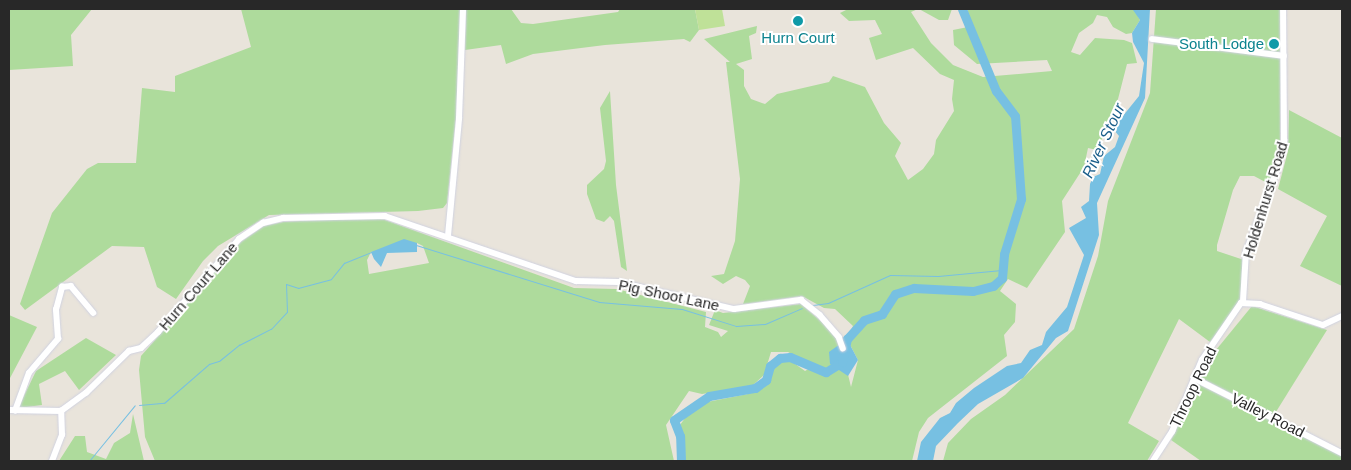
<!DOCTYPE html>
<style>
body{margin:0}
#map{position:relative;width:1351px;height:470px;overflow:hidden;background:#e9e4db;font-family:Helvetica,sans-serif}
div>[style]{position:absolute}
.green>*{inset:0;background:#aedb9c}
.pitch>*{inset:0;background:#bfe198}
.water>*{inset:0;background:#77c0e2}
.stream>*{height:1px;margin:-0.5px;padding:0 0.5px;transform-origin:0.5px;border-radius:0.5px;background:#77c0e2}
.river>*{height:9px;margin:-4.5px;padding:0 4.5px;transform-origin:4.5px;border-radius:4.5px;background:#77c0e2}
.roads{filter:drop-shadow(0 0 1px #d0d2e0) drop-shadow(0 0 1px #d0d2e0)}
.minor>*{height:5.5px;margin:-2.75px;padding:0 2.75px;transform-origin:2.75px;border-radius:2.75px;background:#fff}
.dots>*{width:14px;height:14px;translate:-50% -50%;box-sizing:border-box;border:2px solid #fff;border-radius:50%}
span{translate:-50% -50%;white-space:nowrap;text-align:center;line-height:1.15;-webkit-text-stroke:4px #fff;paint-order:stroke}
.culture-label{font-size:15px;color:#0d838f}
.right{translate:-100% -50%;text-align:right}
.street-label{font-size:15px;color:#282828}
.water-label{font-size:16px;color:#1a5e8a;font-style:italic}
.frame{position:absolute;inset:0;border:10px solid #282828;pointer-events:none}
</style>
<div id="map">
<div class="green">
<i style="clip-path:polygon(9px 9px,92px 9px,71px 35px,73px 66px,9px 70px)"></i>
<i style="clip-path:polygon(241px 9px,461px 9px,456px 117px,447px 203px,443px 208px,418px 211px,269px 215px,218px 246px,203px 261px,176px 299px,157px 287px,144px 247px,112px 246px,25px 310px,20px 304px,52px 213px,87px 169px,98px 163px,136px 163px,142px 88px,175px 92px,175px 76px,251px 47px)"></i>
<i style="clip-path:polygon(466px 9px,511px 9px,521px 23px,533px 24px,618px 12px,620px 9px,695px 9px,699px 30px,690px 42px,684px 39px,605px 45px,533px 54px,506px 64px,501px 45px,465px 50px)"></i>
<i style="clip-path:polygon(evenodd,848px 9px,918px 9px,911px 12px,931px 43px,953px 65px,983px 77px,1052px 71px,1047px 60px,977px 64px,954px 45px,953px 30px,968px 27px,968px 9px,1134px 9px,1140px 20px,1132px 33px,1126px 34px,1113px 27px,1107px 17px,1097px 15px,1093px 23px,1079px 33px,1071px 52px,1080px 55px,1095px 38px,1124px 40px,1132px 43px,1137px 63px,1127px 64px,1117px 103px,1097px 150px,1088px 148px,1084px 167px,1062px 201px,1065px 232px,1027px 288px,1008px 279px,1000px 291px,1016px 304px,1015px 322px,1004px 335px,1007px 356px,928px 418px,919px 432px,912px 461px,683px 461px,680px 425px,688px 414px,707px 402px,748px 394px,769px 381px,772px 369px,780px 360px,791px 361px,805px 371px,814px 366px,788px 352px,771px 352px,764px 375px,752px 386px,702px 394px,689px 391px,666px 425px,674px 461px,155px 461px,145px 437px,139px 370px,141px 356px,241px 242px,264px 226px,283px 222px,367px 217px,385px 220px,574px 288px,617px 289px,706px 312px,705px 327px,718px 332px,721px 337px,728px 331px,709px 325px,715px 310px,723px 313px,801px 304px,839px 337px,851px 387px,858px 360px,847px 339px,853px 326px,835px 309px,824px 308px,802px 296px,743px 304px,750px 286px,745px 280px,736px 276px,723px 284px,711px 276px,724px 274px,735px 241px,740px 179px,726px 62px,730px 62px,704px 39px,757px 26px,756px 33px,749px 36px,752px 59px,736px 64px,744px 70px,744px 86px,751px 99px,765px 104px,777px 94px,829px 82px,833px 76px,865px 87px,884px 123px,901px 143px,895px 156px,908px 180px,923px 169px,934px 154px,936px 140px,954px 111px,952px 99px,954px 80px,940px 74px,913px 48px,876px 60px,869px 38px,882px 34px,875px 20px,849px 21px,840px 13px,848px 9px,417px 243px,423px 246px,429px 263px,369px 274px,367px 260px,371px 252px,417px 243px)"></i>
<i style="clip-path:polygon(919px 9px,952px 9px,948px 20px,939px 20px)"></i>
<i style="clip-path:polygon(1156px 9px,1281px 9px,1280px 142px,1269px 184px,1254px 176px,1240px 176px,1233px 190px,1217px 245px,1217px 251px,1244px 260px,1240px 301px,1210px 342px,1179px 319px,1128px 423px,1159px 441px,1147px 461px,943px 461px,948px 443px,971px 419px,1005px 395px,1074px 329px,1098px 256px,1108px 201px,1150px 93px)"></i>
<i style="clip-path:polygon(610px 91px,616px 185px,627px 271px,621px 267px,614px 221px,610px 216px,604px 222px,596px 219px,587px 194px,587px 185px,604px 169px,606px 161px,600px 108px)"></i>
<i style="clip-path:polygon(1289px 110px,1342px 138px,1342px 286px,1300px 266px,1327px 216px,1278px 189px,1288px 151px)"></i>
<i style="clip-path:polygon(1252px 306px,1327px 330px,1274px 415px,1201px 378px,1207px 361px)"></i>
<i style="clip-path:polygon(9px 315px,37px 327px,9px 380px)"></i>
<i style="clip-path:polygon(86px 338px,116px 355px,79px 390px,65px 371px,39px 384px,42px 405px,18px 408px,36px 371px)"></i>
<i style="clip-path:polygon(1198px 384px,1342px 456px,1342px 461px,1201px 461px,1171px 440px)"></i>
<i style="clip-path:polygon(133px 414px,144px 461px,59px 461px,75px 436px,85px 436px,87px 452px,106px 459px,114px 443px,130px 433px)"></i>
</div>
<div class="pitch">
<i style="clip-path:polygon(695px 9px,722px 9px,725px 26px,699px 30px)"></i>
</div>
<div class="water">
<i style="clip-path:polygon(1150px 9px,1145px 98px,1097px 203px,1099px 235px,1068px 331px,1056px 338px,1023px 378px,978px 404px,958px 423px,936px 446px,933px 461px,917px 461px,921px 442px,940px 418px,950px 413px,956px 403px,974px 388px,1007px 366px,1021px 363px,1030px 350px,1042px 345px,1046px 332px,1067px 307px,1084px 255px,1069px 228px,1086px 218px,1081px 207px,1089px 201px,1090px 184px,1093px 177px,1100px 174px,1104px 156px,1115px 147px,1119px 136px,1114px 130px,1118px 122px,1139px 96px,1144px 63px,1133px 42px,1132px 33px,1140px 20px,1133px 10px)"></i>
<i style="clip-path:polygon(404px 239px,417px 243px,417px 252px,387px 253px,381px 267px,374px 259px,371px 252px)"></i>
<i style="clip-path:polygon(847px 339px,858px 360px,848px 376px,830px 364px,829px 352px)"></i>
</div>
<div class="stream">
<i style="left:416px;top:245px;width:192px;rotate:17.3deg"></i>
<i style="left:599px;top:302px;width:83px;rotate:4.8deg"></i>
<i style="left:682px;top:309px;width:57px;rotate:17.5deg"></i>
<i style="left:736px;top:326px;width:29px;rotate:-4deg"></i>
<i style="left:765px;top:324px;width:40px;rotate:-23.4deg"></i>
<i style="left:813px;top:305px;width:15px;rotate:-8deg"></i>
<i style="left:828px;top:303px;width:68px;rotate:-24.3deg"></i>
<i style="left:890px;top:275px;width:48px;rotate:1.2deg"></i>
<i style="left:938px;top:276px;width:64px;rotate:-5.4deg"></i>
<i style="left:139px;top:405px;width:25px;rotate:-5deg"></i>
<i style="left:164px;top:403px;width:60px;rotate:-40.9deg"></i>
<i style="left:209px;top:364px;width:10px;rotate:-17deg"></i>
<i style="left:219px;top:361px;width:26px;rotate:-39deg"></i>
<i style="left:239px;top:345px;width:36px;rotate:-27deg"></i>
<i style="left:271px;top:329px;width:23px;rotate:-47deg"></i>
<i style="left:287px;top:312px;width:28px;rotate:-92deg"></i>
<i style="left:286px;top:284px;width:13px;rotate:18deg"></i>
<i style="left:298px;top:288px;width:34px;rotate:-15deg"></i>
<i style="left:331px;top:279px;width:21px;rotate:-51deg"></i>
<i style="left:344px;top:263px;width:31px;rotate:-22deg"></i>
<i style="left:89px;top:461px;width:72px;rotate:-50.6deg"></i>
</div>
<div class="river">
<i style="left:681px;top:461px;width:25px;rotate:-92deg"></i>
<i style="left:680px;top:436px;width:17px;rotate:-111deg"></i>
<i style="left:674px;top:420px;width:42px;rotate:-34.4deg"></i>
<i style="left:709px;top:396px;width:47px;rotate:-9.9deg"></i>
<i style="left:755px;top:388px;width:14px;rotate:-36deg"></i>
<i style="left:766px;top:380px;width:15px;rotate:-74deg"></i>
<i style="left:770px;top:366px;width:13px;rotate:-39deg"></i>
<i style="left:780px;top:358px;width:10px;rotate:-6deg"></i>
<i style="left:790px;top:357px;width:39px;rotate:23deg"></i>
<i style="left:826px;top:372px;width:19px;rotate:-32deg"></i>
<i style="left:842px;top:362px;width:24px;rotate:-78deg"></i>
<i style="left:847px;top:339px;width:25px;rotate:-48deg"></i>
<i style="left:864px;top:320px;width:19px;rotate:-18deg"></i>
<i style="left:882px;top:314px;width:24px;rotate:-57deg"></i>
<i style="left:895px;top:294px;width:20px;rotate:-18deg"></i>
<i style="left:914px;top:288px;width:59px;rotate:2.9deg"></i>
<i style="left:973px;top:291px;width:21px;rotate:-14deg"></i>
<i style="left:993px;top:286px;width:12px;rotate:-42deg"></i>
<i style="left:1002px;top:278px;width:24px;rotate:-85deg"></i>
<i style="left:1004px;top:254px;width:58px;rotate:-72.8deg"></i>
<i style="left:1021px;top:199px;width:83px;rotate:-94.1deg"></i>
<i style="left:1015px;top:116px;width:31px;rotate:-127deg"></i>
<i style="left:996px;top:91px;width:89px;rotate:-112.5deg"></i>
</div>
<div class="roads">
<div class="minor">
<i style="left:1152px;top:39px;width:133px;rotate:7.3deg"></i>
<i style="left:448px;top:236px;width:118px;rotate:-84.6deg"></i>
<i style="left:459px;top:119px;width:110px;rotate:-87.9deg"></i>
<i style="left:1243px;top:302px;width:50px;rotate:-86.6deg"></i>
<i style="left:1246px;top:252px;width:90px;rotate:-69.1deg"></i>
<i style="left:1278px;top:168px;width:28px;rotate:-77deg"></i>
<i style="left:1284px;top:141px;width:132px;rotate:-90.4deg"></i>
<i style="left:1194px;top:378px;width:166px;rotate:26.9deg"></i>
<i style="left:9px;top:410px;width:52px;rotate:1.1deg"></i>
<i style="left:61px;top:411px;width:31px;rotate:-36deg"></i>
<i style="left:86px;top:393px;width:60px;rotate:-44.3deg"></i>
<i style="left:129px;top:351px;width:12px;rotate:-14deg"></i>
<i style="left:141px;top:348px;width:23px;rotate:-43deg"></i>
<i style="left:158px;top:332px;width:123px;rotate:-48.9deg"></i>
<i style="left:239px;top:239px;width:29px;rotate:-34deg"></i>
<i style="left:263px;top:223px;width:21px;rotate:-14deg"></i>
<i style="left:283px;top:218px;width:102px;rotate:-1.1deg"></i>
<i style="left:385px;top:216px;width:202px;rotate:18.8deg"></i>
<i style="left:576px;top:281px;width:42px;rotate:1.4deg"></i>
<i style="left:618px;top:282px;width:119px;rotate:13.1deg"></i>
<i style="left:734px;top:309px;width:68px;rotate:-7.7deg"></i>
<i style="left:801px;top:300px;width:24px;rotate:38deg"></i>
<i style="left:820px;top:315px;width:29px;rotate:49deg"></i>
<i style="left:839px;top:337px;width:12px;rotate:70deg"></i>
<i style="left:15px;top:411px;width:40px;rotate:-69.8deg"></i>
<i style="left:29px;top:373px;width:45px;rotate:-49.5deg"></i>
<i style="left:58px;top:339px;width:29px;rotate:-94deg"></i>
<i style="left:56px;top:310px;width:24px;rotate:-75deg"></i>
<i style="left:62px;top:287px;width:9px;rotate:-6deg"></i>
<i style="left:71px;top:286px;width:35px;rotate:50deg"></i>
<i style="left:52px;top:461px;width:28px;rotate:-69deg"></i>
<i style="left:62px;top:435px;width:24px;rotate:-92deg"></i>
<i style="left:1153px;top:461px;width:35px;rotate:-57deg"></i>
<i style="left:1172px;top:432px;width:78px;rotate:-67.4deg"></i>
<i style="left:1202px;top:360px;width:69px;rotate:-55.6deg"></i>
<i style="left:1241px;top:303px;width:19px;rotate:3deg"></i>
<i style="left:1260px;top:304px;width:66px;rotate:18.4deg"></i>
<i style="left:1323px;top:325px;width:21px;rotate:-25deg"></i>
</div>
</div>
<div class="dots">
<i style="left:798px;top:21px;background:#0f9aa8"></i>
<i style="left:1274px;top:44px;background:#0f9aa8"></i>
</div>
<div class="culture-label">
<span style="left:798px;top:38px">Hurn Court</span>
<span class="right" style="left:1264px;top:44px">South Lodge</span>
</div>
<div class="street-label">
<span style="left:1265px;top:200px;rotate:-73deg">Holdenhurst Road</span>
<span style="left:198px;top:286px;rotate:-49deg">Hurn Court Lane</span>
<span style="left:669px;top:295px;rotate:12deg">Pig Shoot Lane</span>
<span style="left:1193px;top:387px;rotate:-64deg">Throop Road</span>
<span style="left:1268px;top:415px;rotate:27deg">Valley Road</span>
</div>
<div class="water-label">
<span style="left:1104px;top:141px;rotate:-65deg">River Stour</span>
</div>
<div class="frame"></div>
</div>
